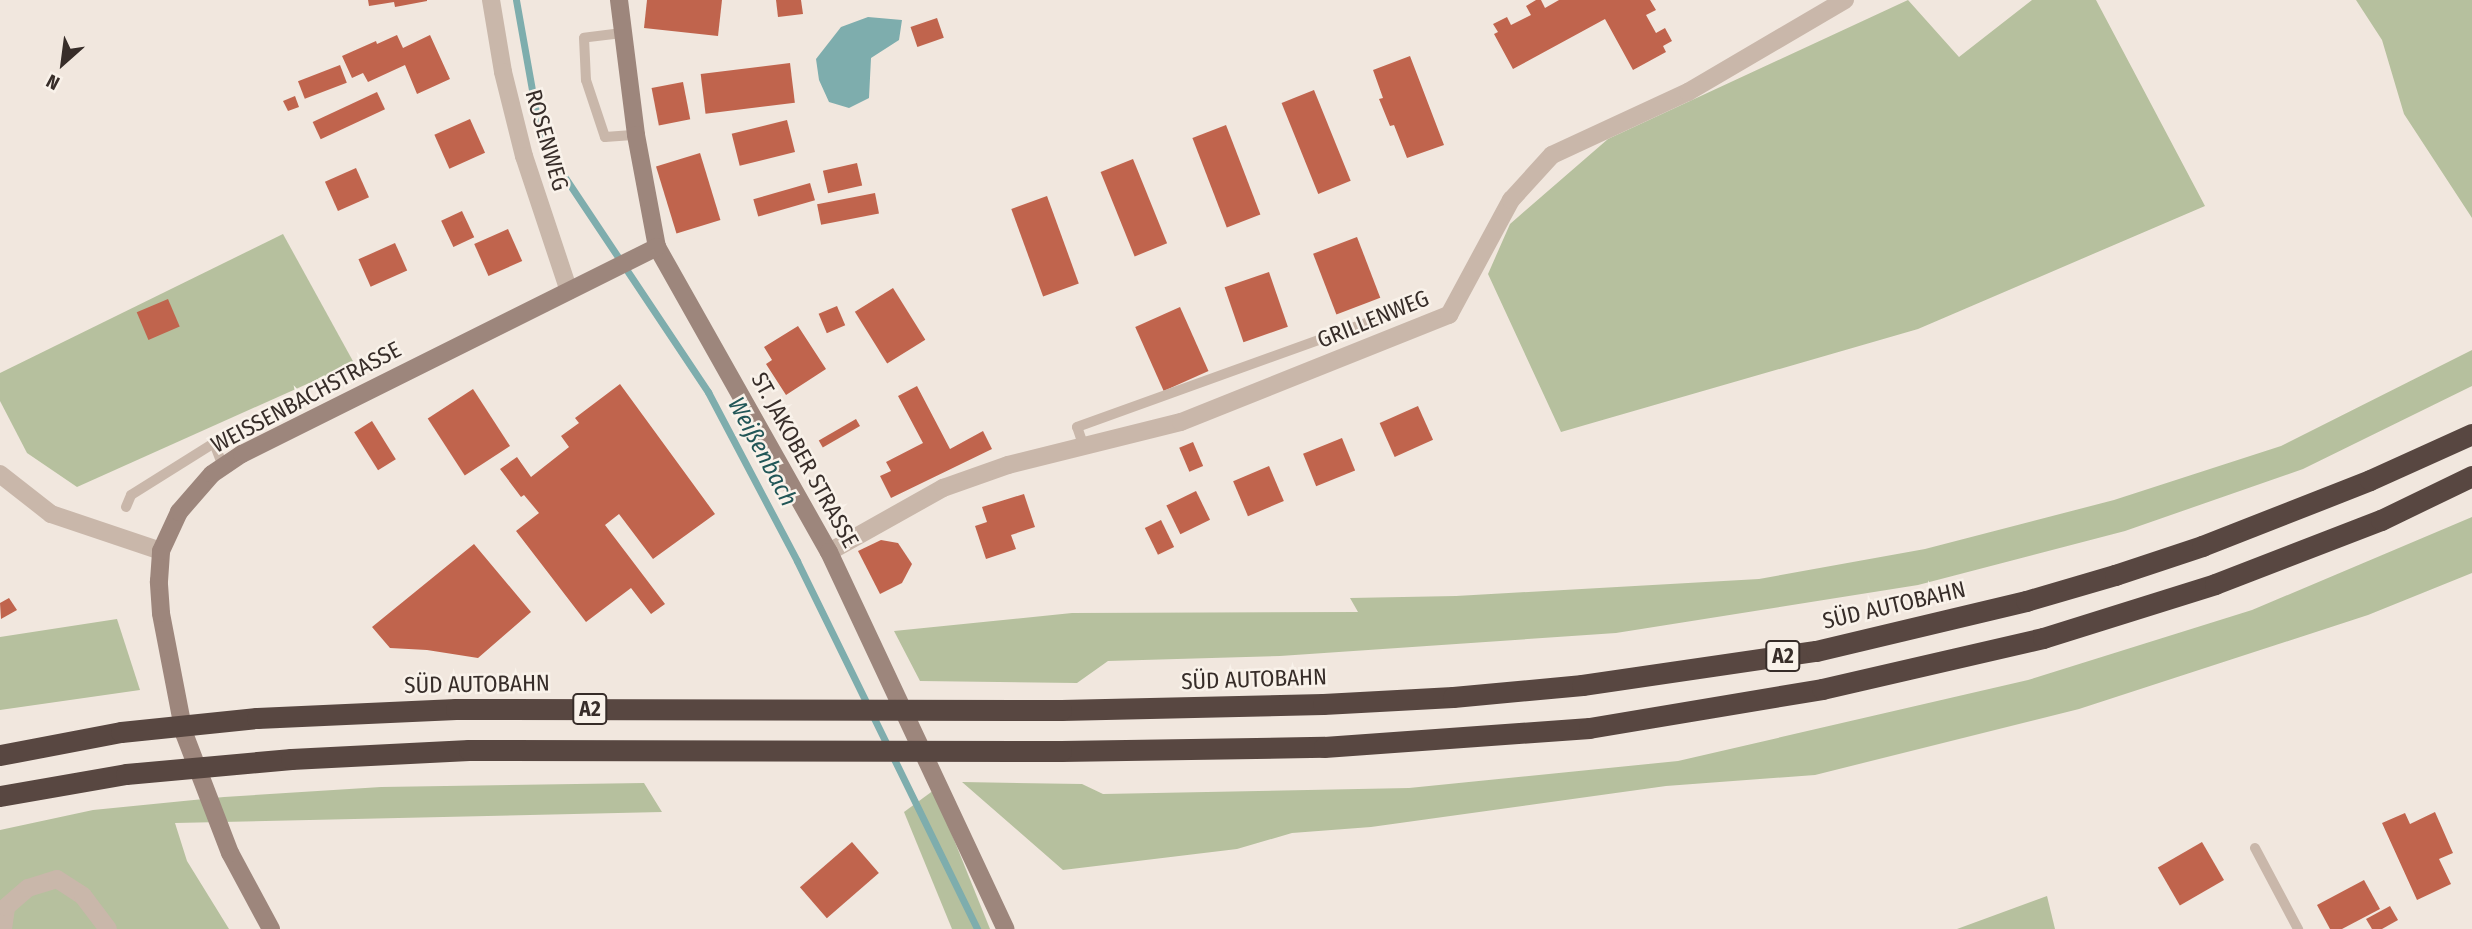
<!DOCTYPE html>
<meta charset="utf-8">
<style>
body{margin:0}
#map{position:relative;width:2472px;height:929px;overflow:hidden;background:#f1e7de;font-family:"Fira Sans Condensed",sans-serif}
div>[style]{position:absolute}
.green>*{inset:0;background:#b6c09e}
.water>*{inset:0;background:#7eadad}
.stream>*{height:7px;margin:-3.5px;padding:0 3.5px;transform-origin:3.5px;border-radius:3.5px;background:#7eadad}
.building>*{inset:0;background:#c0644d;transform-origin:0 0}
.service>*{height:10px;margin:-5px;padding:0 5px;transform-origin:5px;border-radius:5px;background:#c9b7aa}
.minor>*{height:18px;margin:-9px;padding:0 9px;transform-origin:9px;border-radius:9px;background:#c9b7aa}
.tertiary>*{height:18px;margin:-9px;padding:0 9px;transform-origin:9px;border-radius:9px;background:#c9b7aa}
.secondary>*{height:18px;margin:-9px;padding:0 9px;transform-origin:9px;border-radius:9px;background:#9d867c}
.motorway>*{height:21px;margin:-10.5px;padding:0 10.5px;transform-origin:10.5px;border-radius:10.5px;background:#584741}
.motorway-bridge>*{height:21px;margin:-10.5px;padding:0 10.5px;transform-origin:10.5px;border-radius:10.5px;background:#584741}
span{translate:-50% -50%;white-space:nowrap;text-align:center;line-height:1.15;-webkit-text-stroke:5px #f9f2ea;paint-order:stroke}
.shield-label span{padding:2px 5px;background:#f9f2ea;border:2px solid;border-radius:5px;-webkit-text-stroke-width:0}
.shield-label{font-size:21px;color:#372d29;font-weight:700}
.street-label{font-size:23px;color:#372d29}
.water-label{font-size:24px;color:#215657;font-style:italic}
.north{position:absolute;left:28px;top:28px;width:70px;height:70px;-webkit-text-stroke:5px #f9f2ea;paint-order:stroke;rotate:208deg;font-size:19px;font-weight:700;line-height:28px;text-align:center;color:#372d29}
.north::after{content:'';display:block;margin:auto;width:24px;height:32px;background:#372d29;clip-path:polygon(50% 0,100% 100%,50% 72%,0 100%)}
</style>
<div id="map">
<div class="green">
<i style="clip-path:polygon(1908px 0,1959px 57px,2032px 0,2096px 0,2205px 206px,1918px 329px,1561px 432px,1488px 274px,1510px 224px,1608px 139px)"></i>
<i style="clip-path:polygon(2356px 0,2472px 0,2472px 218px,2404px 114px,2382px 40px)"></i>
<i style="clip-path:polygon(283px 234px,354px 363px,77px 487px,27px 453px,0 401px,0 373px)"></i>
<i style="clip-path:polygon(2472px 350px,2472px 386px,2303px 469px,2125px 531px,1918px 585px,1616px 633px,1280px 656px,1108px 661px,1077px 683px,920px 681px,894px 631px,1072px 613px,1358px 612px,1350px 598px,1456px 596px,1759px 579px,1925px 549px,2114px 500px,2281px 446px)"></i>
<i style="clip-path:polygon(2472px 517px,2472px 573px,2368px 615px,2079px 709px,1815px 775px,1666px 786px,1371px 827px,1292px 833px,1237px 849px,1063px 870px,962px 782px,1082px 784px,1103px 794px,1409px 788px,1678px 761px,2028px 680px,2252px 610px)"></i>
<i style="clip-path:polygon(117px 619px,140px 690px,0 710px,0 637px)"></i>
<i style="clip-path:polygon(644px 783px,662px 812px,175px 823px,187px 861px,229px 929px,0 929px,0 830px,93px 810px,224px 797px,381px 787px)"></i>
<i style="clip-path:polygon(934px 790px,990px 929px,952px 929px,904px 812px)"></i>
<i style="clip-path:polygon(2047px 896px,2055px 929px,1957px 929px)"></i>
</div>
<div class="water">
<i style="clip-path:polygon(868px 17px,902px 20px,899px 40px,871px 58px,869px 98px,849px 108px,829px 102px,819px 80px,816px 59px,841px 27px)"></i>
</div>
<div class="stream">
<i style="left:516px;top:0;width:125px;rotate:79.9deg"></i>
<i style="left:538px;top:123px;width:41px;rotate:67.2deg"></i>
<i style="left:554px;top:161px;width:278px;rotate:56.3deg"></i>
<i style="left:708px;top:392px;width:191px;rotate:62.2deg"></i>
<i style="left:797px;top:561px;width:410px;rotate:63.9deg"></i>
</div>
<div class="building">
<i style="clip-path:polygon(368px 0,427px 0,427px 1px,395px 7px,394px 2px,369px 6px)"></i>
<i style="clip-path:polygon(647px 0,722px 0,718px 36px,644px 28px)"></i>
<i style="clip-path:polygon(776px 0,801px 0,803px 14px,778px 17px)"></i>
<i style="clip-path:polygon(1536px 0,1541px 0,1545px 8px,1559px 0,1650px 0,1656px 10px,1646px 15px,1656px 33px,1665px 28px,1672px 41px,1663px 46px,1666px 52px,1633px 70px,1605px 19px,1513px 69px,1494px 34px,1498px 32px,1493px 24px,1507px 17px,1511px 25px,1531px 15px,1526px 6px)"></i>
<i style="left:937px;top:18px;width:21px;height:28px;rotate:71deg"></i>
<i style="clip-path:polygon(397px 35px,403px 48px,430px 35px,450px 79px,417px 94px,405px 65px,368px 82px,363px 73px,352px 78px,342px 56px,376px 41px,377px 44px)"></i>
<i style="clip-path:polygon(1410px 56px,1444px 145px,1407px 158px,1394px 125px,1390px 126px,1379px 99px,1383px 98px,1373px 70px)"></i>
<i style="left:790px;top:63px;width:40px;height:90px;rotate:83deg"></i>
<i style="left:340px;top:65px;width:19px;height:45px;rotate:69deg"></i>
<i style="left:683px;top:82px;width:38px;height:32px;rotate:79deg"></i>
<i style="left:1314px;top:90px;width:98px;height:35px;rotate:68deg"></i>
<i style="left:377px;top:92px;width:19px;height:71px;rotate:65deg"></i>
<i style="clip-path:polygon(295px 96px,299px 107px,288px 111px,283px 101px)"></i>
<i style="left:470px;top:119px;width:37px;height:39px;rotate:66deg"></i>
<i style="left:787px;top:120px;width:33px;height:57px;rotate:76deg"></i>
<i style="left:1226px;top:125px;width:96px;height:36px;rotate:69deg"></i>
<i style="left:700px;top:153px;width:70px;height:46px;rotate:73deg"></i>
<i style="left:1133px;top:159px;width:91px;height:35px;rotate:68deg"></i>
<i style="left:857px;top:163px;width:23px;height:35px;rotate:77deg"></i>
<i style="left:356px;top:168px;width:32px;height:34px;rotate:66deg"></i>
<i style="left:810px;top:183px;width:18px;height:59px;rotate:74deg"></i>
<i style="left:875px;top:193px;width:21px;height:59px;rotate:79deg"></i>
<i style="left:1047px;top:196px;width:93px;height:38px;rotate:70deg"></i>
<i style="left:462px;top:211px;width:29px;height:23px;rotate:65deg"></i>
<i style="left:508px;top:229px;width:35px;height:37px;rotate:66deg"></i>
<i style="left:1357px;top:237px;width:65px;height:47px;rotate:69deg"></i>
<i style="left:395px;top:243px;width:30px;height:40px;rotate:66deg"></i>
<i style="left:1269px;top:272px;width:58px;height:47px;rotate:71deg"></i>
<i style="left:893px;top:288px;width:61px;height:45px;rotate:58deg"></i>
<i style="left:168px;top:299px;width:30px;height:34px;rotate:67deg"></i>
<i style="left:837px;top:306px;width:21px;height:20px;rotate:67deg"></i>
<i style="left:1180px;top:307px;width:70px;height:49px;rotate:66deg"></i>
<i style="clip-path:polygon(798px 326px,826px 369px,786px 395px,766px 364px,772px 360px,764px 347px)"></i>
<i style="clip-path:polygon(620px 384px,715px 514px,653px 559px,619px 514px,605px 525px,665px 604px,651px 614px,631px 588px,586px 622px,516px 531px,539px 513px,524px 495px,521px 497px,500px 469px,517px 457px,531px 477px,569px 447px,561px 436px,579px 423px,575px 418px)"></i>
<i style="clip-path:polygon(917px 386px,950px 449px,983px 431px,992px 449px,891px 498px,880px 476px,891px 471px,886px 462px,923px 443px,898px 396px)"></i>
<i style="left:473px;top:389px;width:68px;height:54px;rotate:57deg"></i>
<i style="left:1418px;top:406px;width:37px;height:42px;rotate:66deg"></i>
<i style="left:856px;top:419px;width:8px;height:43px;rotate:60deg"></i>
<i style="left:372px;top:421px;width:45px;height:21px;rotate:58deg"></i>
<i style="left:1342px;top:438px;width:35px;height:42px;rotate:68deg"></i>
<i style="left:1193px;top:442px;width:26px;height:15px;rotate:67deg"></i>
<i style="left:1269px;top:466px;width:38px;height:39px;rotate:67deg"></i>
<i style="left:1196px;top:491px;width:32px;height:33px;rotate:64deg"></i>
<i style="clip-path:polygon(1024px 494px,1035px 527px,1011px 535px,1016px 549px,986px 559px,975px 526px,987px 522px,982px 507px)"></i>
<i style="left:1161px;top:520px;width:30px;height:18px;rotate:64deg"></i>
<i style="clip-path:polygon(881px 540px,898px 543px,912px 564px,902px 583px,880px 594px,858px 551px)"></i>
<i style="clip-path:polygon(474px 544px,531px 612px,478px 658px,427px 650px,390px 648px,372px 627px)"></i>
<i style="clip-path:polygon(9px 598px,17px 610px,1px 619px,0 603px)"></i>
<i style="clip-path:polygon(2435px 812px,2453px 853px,2439px 859px,2451px 884px,2417px 900px,2382px 823px,2405px 813px,2410px 824px)"></i>
<i style="left:852px;top:842px;width:41px;height:69px;rotate:49deg"></i>
<i style="left:2202px;top:842px;width:44px;height:51px;rotate:60deg"></i>
<i style="clip-path:polygon(2364px 880px,2380px 909px,2342px 929px,2330px 929px,2317px 905px)"></i>
<i style="clip-path:polygon(2390px 906px,2398px 920px,2382px 929px,2372px 929px,2366px 919px)"></i>
</div>
<div class="service">
<i style="left:622px;top:33px;width:38px;rotate:173deg"></i>
<i style="left:584px;top:38px;width:42px;rotate:87.3deg"></i>
<i style="left:586px;top:80px;width:60px;rotate:71.6deg"></i>
<i style="left:605px;top:137px;width:31px;rotate:-4deg"></i>
<i style="left:1084px;top:447px;width:21px;rotate:-109deg"></i>
<i style="left:1077px;top:427px;width:355px;rotate:-19.8deg"></i>
<i style="left:126px;top:507px;width:13px;rotate:-67deg"></i>
<i style="left:131px;top:495px;width:98px;rotate:-32.1deg"></i>
<i style="left:214px;top:443px;width:26px;rotate:69deg"></i>
<i style="left:2255px;top:848px;width:92px;rotate:62deg"></i>
</div>
<div class="minor">
<i style="left:491px;top:0;width:73px;rotate:80.5deg"></i>
<i style="left:503px;top:72px;width:87px;rotate:76deg"></i>
<i style="left:524px;top:156px;width:142px;rotate:71.6deg"></i>
<i style="left:0;top:474px;width:65px;rotate:38.1deg"></i>
<i style="left:51px;top:514px;width:116px;rotate:18.6deg"></i>
<i style="left:829px;top:552px;width:131px;rotate:-29.3deg"></i>
<i style="left:943px;top:488px;width:69px;rotate:-19.5deg"></i>
<i style="left:1008px;top:465px;width:178px;rotate:-14deg"></i>
<i style="left:1181px;top:422px;width:289px;rotate:-21.8deg"></i>
<i style="left:1449px;top:315px;width:131px;rotate:-61.7deg"></i>
<i style="left:1511px;top:200px;width:61px;rotate:-47.7deg"></i>
<i style="left:1552px;top:155px;width:150px;rotate:-24.9deg"></i>
<i style="left:1688px;top:92px;width:182px;rotate:-30.4deg"></i>
</div>
<div class="tertiary">
<i style="left:3px;top:929px;width:22px;rotate:-82deg"></i>
<i style="left:6px;top:907px;width:29px;rotate:-41deg"></i>
<i style="left:28px;top:888px;width:30px;rotate:-17deg"></i>
<i style="left:57px;top:879px;width:31px;rotate:33deg"></i>
<i style="left:83px;top:896px;width:41px;rotate:52.9deg"></i>
</div>
<div class="secondary">
<i style="left:619px;top:0;width:136px;rotate:82.8deg"></i>
<i style="left:636px;top:135px;width:114px;rotate:79.4deg"></i>
<i style="left:657px;top:247px;width:350px;rotate:60.6deg"></i>
<i style="left:829px;top:552px;width:416px;rotate:64.9deg"></i>
<i style="left:271px;top:929px;width:86px;rotate:-118.3deg"></i>
<i style="left:230px;top:853px;width:129px;rotate:-111deg"></i>
<i style="left:184px;top:733px;width:122px;rotate:-100.9deg"></i>
<i style="left:161px;top:613px;width:32px;rotate:-94deg"></i>
<i style="left:159px;top:581px;width:30px;rotate:-86deg"></i>
<i style="left:161px;top:551px;width:43px;rotate:-65.2deg"></i>
<i style="left:179px;top:512px;width:50px;rotate:-49deg"></i>
<i style="left:212px;top:474px;width:36px;rotate:-34deg"></i>
<i style="left:242px;top:454px;width:464px;rotate:-26.5deg"></i>
</div>
<div class="motorway">
<i style="left:1061px;top:710px;width:262px;rotate:-1.3deg"></i>
<i style="left:1323px;top:704px;width:130px;rotate:-3.1deg"></i>
<i style="left:1453px;top:697px;width:130px;rotate:-5.3deg"></i>
<i style="left:1582px;top:685px;width:236px;rotate:-8.3deg"></i>
<i style="left:1816px;top:651px;width:216px;rotate:-13.4deg"></i>
<i style="left:2026px;top:601px;width:93px;rotate:-16.3deg"></i>
<i style="left:2115px;top:575px;width:92px;rotate:-18.4deg"></i>
<i style="left:2202px;top:546px;width:180px;rotate:-21.4deg"></i>
<i style="left:2370px;top:480px;width:112px;rotate:-24.3deg"></i>
<i style="left:1061px;top:751px;width:263px;rotate:-0.9deg"></i>
<i style="left:1324px;top:747px;width:266px;rotate:-4.1deg"></i>
<i style="left:1589px;top:728px;width:236px;rotate:-9.5deg"></i>
<i style="left:1822px;top:689px;width:227px;rotate:-13deg"></i>
<i style="left:2043px;top:638px;width:180px;rotate:-17.4deg"></i>
<i style="left:2215px;top:584px;width:178px;rotate:-21.1deg"></i>
<i style="left:2381px;top:520px;width:101px;rotate:-25.8deg"></i>
<i style="left:0;top:755px;width:123px;rotate:-10.8deg"></i>
<i style="left:0;top:796px;width:128px;rotate:-9.9deg"></i>
</div>
<div class="motorway-bridge">
<i style="left:121px;top:732px;width:137px;rotate:-5.9deg"></i>
<i style="left:257px;top:718px;width:199px;rotate:-2.6deg"></i>
<i style="left:456px;top:709px;width:605px;rotate:0.09deg"></i>
<i style="left:126px;top:774px;width:166px;rotate:-5.2deg"></i>
<i style="left:291px;top:759px;width:178px;rotate:-2.9deg"></i>
<i style="left:469px;top:750px;width:592px;rotate:0.1deg"></i>
</div>
<div class="shield-label">
<span style="left:1783px;top:656px">A2</span>
<span style="left:590px;top:709px">A2</span>
</div>
<div class="street-label">
<span style="left:547px;top:140px;rotate:74deg">ROSENWEG</span>
<span style="left:1373px;top:319px;rotate:-22deg">GRILLENWEG</span>
<span style="left:306px;top:397px;rotate:-28deg">WEISSENBACHSTRASSE</span>
<span style="left:805px;top:460px;rotate:61deg">ST. JAKOBER STRASSE</span>
<span style="left:1894px;top:605px;rotate:-13deg">SÜD AUTOBAHN</span>
<span style="left:1254px;top:679px;rotate:-2deg">SÜD AUTOBAHN</span>
<span style="left:477px;top:684px;rotate:-1deg">SÜD AUTOBAHN</span>
</div>
<div class="water-label">
<span style="left:762px;top:452px;rotate:62deg">Weißenbach</span>
</div>
<div class="north">N</div>
</div>
